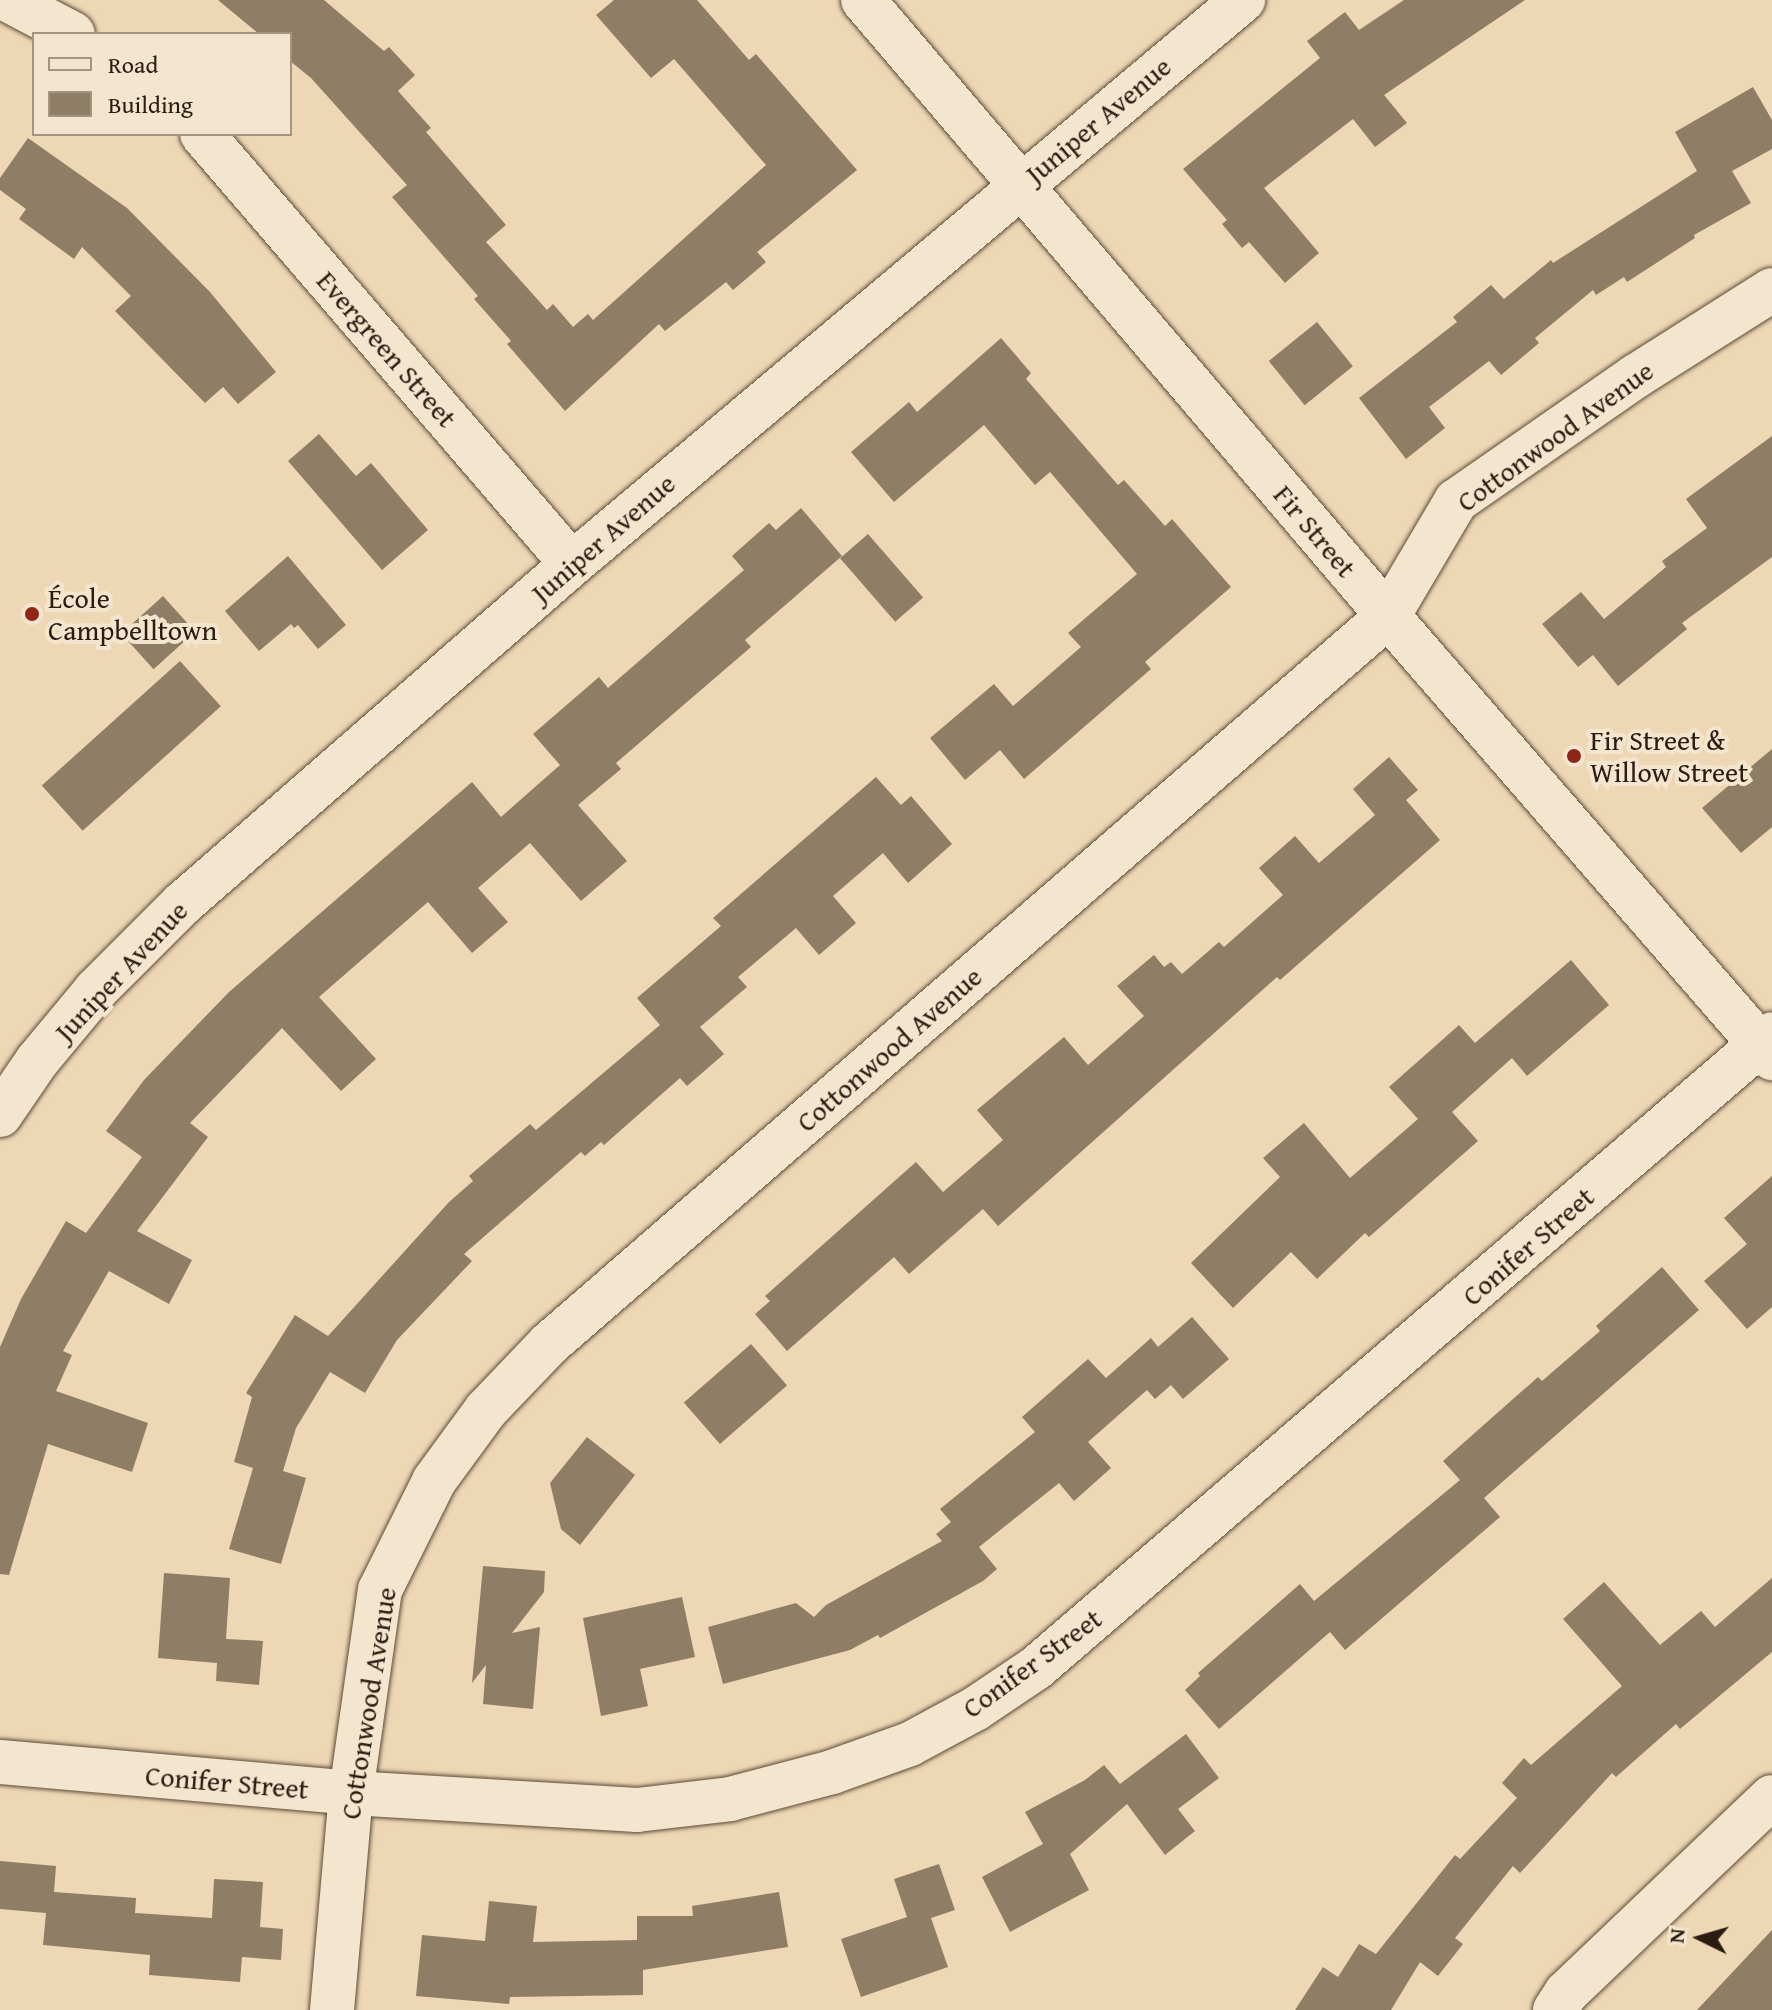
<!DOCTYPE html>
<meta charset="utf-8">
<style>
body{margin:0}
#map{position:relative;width:1772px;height:2010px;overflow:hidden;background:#eed7b4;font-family:"Gentium Book Plus",serif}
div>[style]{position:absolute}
.building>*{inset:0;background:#907d66;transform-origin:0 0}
.roads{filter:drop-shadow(0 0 2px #5c4b3a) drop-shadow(0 0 2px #5c4b3a)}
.minor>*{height:44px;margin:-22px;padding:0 22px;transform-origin:22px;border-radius:22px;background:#f4e5ce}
.tertiary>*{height:44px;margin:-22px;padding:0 22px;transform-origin:22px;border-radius:22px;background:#f4e5ce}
.dots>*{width:22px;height:22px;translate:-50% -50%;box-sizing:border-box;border:4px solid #f4e5ce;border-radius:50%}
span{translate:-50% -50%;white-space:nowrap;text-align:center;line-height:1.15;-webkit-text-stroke:8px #f4e5ce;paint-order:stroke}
.street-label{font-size:28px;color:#2b1c12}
.poi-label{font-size:28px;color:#2b1c12}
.left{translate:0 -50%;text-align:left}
.legend{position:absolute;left:32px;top:32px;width:260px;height:104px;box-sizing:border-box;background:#f4e5ce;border:2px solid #a49583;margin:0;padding:10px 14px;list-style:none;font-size:24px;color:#2b1c12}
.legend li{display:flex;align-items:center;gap:16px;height:40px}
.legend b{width:40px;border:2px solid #a49583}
.north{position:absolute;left:1660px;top:1898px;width:80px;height:80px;-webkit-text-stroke:6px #f4e5ce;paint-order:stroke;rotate:275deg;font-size:22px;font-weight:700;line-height:32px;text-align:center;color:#2b1c12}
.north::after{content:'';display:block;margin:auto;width:28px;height:36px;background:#2b1c12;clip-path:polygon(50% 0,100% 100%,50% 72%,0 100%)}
</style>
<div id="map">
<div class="building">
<i style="clip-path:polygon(218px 0,324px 0,384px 51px,389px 47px,415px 75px,398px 91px,431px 128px,426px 132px,506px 225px,486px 242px,547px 310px,553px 304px,573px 327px,588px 314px,593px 320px,766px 165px,674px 59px,651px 78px,596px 15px,614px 0,697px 0,749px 60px,756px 54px,857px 170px,757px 252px,766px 262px,733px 290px,726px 282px,665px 331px,659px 324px,565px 411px,507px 344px,511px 341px,474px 299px,478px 296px,392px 197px,407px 185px,311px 78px,290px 61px,290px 34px,259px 34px)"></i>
<i style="clip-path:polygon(1404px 0,1525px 0,1384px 95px,1407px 123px,1375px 147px,1353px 119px,1264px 188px,1319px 253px,1285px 283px,1249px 242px,1242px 248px,1222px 224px,1227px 220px,1183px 169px,1320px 58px,1307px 41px,1345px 12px,1359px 30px)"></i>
<i style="clip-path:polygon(1753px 87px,1772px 120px,1772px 149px,1732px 171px,1751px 203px,1694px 235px,1695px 238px,1627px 282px,1624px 277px,1596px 295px,1593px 290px,1535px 338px,1539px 343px,1501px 375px,1489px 361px,1429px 407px,1445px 428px,1406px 459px,1359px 398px,1457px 322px,1453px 317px,1491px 285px,1504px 299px,1551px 260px,1553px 263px,1697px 171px,1675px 132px)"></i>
<i style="clip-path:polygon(28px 138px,127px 208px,210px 292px,276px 372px,238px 404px,223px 387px,205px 403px,115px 311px,131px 296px,82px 247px,74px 259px,19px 219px,26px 209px,0 190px,0 178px)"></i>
<i style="left:1317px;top:322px;width:57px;height:62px;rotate:51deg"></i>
<i style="clip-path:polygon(1001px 338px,1031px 373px,1026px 379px,1118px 485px,1124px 480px,1165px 526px,1172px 519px,1231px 587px,1145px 662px,1151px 669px,1024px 779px,1000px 750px,965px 780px,930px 738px,994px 684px,1013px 706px,1081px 647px,1068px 633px,1137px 574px,1050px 472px,1035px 485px,984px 425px,894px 502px,851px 452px,909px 402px,917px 412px)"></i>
<i style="clip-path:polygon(319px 434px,356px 476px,371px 463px,428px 530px,382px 570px,288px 461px)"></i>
<i style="clip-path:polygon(1772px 436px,1772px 557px,1682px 623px,1687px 629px,1618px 686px,1593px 655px,1578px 667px,1542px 624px,1581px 592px,1604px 619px,1666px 567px,1662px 561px,1707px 528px,1686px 499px)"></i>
<i style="clip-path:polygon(801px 508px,842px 556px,745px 640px,751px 647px,616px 763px,621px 769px,578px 805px,627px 861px,581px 901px,530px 843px,478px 888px,508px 922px,472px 953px,428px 902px,319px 997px,376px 1059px,341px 1091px,282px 1028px,190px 1123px,208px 1137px,137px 1231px,192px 1260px,169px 1304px,109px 1271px,63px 1351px,72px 1355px,56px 1391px,148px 1423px,132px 1472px,48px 1444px,9px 1575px,0 1574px,0 1347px,21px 1299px,66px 1221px,86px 1233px,142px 1157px,106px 1131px,144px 1080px,229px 992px,472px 782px,501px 817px,560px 765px,533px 734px,599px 677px,608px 688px,744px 570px,732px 556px,769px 523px,776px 530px)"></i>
<i style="left:868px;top:534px;width:84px;height:37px;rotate:49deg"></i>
<i style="clip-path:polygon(288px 556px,346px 625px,318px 649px,298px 625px,294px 628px,291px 624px,259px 651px,225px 611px)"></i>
<i style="left:163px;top:596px;width:48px;height:56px;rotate:48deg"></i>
<i style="left:180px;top:661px;width:61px;height:186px;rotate:48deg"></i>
<i style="clip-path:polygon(1772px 749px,1772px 827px,1741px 853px,1702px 808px)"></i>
<i style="clip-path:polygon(1389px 757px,1418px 790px,1406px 800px,1440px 840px,1280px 980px,1277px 977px,998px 1226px,983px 1209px,909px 1274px,894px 1257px,787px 1351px,755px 1314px,770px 1301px,765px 1296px,916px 1162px,943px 1192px,1003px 1140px,977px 1110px,1064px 1037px,1088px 1065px,1144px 1016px,1117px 986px,1154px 955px,1164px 967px,1171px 962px,1182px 974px,1219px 942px,1224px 947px,1283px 895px,1259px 868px,1295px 836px,1319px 863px,1375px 815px,1353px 789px)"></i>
<i style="clip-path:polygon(876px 777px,901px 805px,911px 796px,952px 844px,908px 883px,883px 853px,833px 896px,856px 923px,819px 955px,796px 928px,738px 977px,747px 987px,700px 1027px,724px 1054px,687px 1086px,680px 1078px,604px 1145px,601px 1142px,585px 1156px,581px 1152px,464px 1254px,472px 1261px,397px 1340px,365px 1393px,330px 1372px,296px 1428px,283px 1471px,306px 1478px,281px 1564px,229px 1549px,253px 1468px,234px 1462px,252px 1397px,246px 1393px,295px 1315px,328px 1336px,449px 1202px,473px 1181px,469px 1176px,530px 1124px,536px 1130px,660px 1025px,637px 998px,721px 926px,713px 918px)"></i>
<i style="clip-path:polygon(1571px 960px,1609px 1005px,1527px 1076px,1512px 1058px,1452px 1112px,1478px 1141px,1369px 1237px,1365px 1233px,1317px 1279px,1291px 1252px,1233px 1308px,1191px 1263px,1280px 1177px,1263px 1158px,1304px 1123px,1350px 1178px,1418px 1119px,1389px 1087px,1459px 1025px,1475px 1043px)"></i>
<i style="clip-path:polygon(1772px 1176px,1772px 1307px,1747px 1329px,1704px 1281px,1747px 1244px,1724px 1218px)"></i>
<i style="clip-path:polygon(1662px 1267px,1699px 1310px,1484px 1498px,1500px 1517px,1345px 1650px,1330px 1632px,1219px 1729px,1185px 1690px,1200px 1676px,1198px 1673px,1300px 1584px,1314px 1601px,1460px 1480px,1443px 1461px,1538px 1377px,1542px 1381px,1600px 1331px,1596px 1326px)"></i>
<i style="clip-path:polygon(1192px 1317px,1229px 1359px,1183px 1399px,1171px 1385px,1155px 1399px,1147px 1390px,1088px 1442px,1111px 1468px,1074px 1501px,1059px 1483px,979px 1547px,997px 1569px,983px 1581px,880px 1638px,878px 1635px,850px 1650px,723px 1684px,708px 1627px,796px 1603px,814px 1617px,826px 1605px,942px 1541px,936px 1534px,951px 1522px,940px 1509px,1035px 1432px,1022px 1417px,1088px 1359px,1106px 1378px,1151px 1338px,1158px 1347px)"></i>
<i style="left:751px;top:1344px;width:55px;height:89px;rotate:49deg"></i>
<i style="clip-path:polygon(587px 1437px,635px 1475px,580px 1545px,561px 1529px,550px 1483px)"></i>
<i style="clip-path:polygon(483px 1566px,545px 1571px,544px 1592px,512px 1633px,540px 1627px,533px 1709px,483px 1704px,486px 1665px,472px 1683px)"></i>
<i style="clip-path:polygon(164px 1573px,230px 1578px,226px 1639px,263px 1641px,259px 1685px,216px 1681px,217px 1663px,158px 1658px)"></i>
<i style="clip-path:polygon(1772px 1578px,1772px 1652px,1680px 1729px,1676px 1724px,1616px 1777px,1612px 1773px,1520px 1873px,1513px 1866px,1455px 1938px,1463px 1944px,1438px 1976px,1420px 1962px,1391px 2010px,1295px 2010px,1323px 1967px,1338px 1977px,1359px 1944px,1376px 1954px,1455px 1855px,1460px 1859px,1517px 1798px,1502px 1783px,1524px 1758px,1531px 1765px,1622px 1686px,1563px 1619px,1604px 1582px,1660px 1645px,1701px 1611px,1715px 1627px)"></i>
<i style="clip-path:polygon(682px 1597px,695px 1657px,640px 1669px,648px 1706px,601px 1716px,583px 1618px)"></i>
<i style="clip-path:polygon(1186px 1734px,1219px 1778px,1178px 1809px,1195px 1831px,1165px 1855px,1127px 1804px,1070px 1854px,1089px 1890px,1010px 1932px,982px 1877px,1043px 1844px,1025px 1812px,1085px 1780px,1104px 1765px,1120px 1784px)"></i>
<i style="clip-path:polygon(0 1861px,56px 1866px,54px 1892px,136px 1898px,135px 1913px,212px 1918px,214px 1879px,263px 1882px,260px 1927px,283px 1929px,281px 1960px,242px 1957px,240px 1982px,149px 1975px,150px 1955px,43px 1945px,46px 1913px,0 1909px)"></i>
<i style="clip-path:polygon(939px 1864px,955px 1910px,931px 1918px,948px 1967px,861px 1997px,841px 1939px,907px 1917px,894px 1879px)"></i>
<i style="clip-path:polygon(779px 1892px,788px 1947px,643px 1970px,643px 1995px,510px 1997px,509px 2004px,416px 1996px,422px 1935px,485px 1941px,489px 1901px,537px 1906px,533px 1942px,637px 1940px,637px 1916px,693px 1916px,692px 1906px)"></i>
<i style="clip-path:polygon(1772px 1930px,1772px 2010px,1697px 2010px)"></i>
</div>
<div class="roads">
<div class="minor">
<i style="left:8px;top:0;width:73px;rotate:27.6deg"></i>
<i style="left:202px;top:134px;width:567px;rotate:49.29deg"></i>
<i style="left:0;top:1115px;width:65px;rotate:-55.6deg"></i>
<i style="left:37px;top:1061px;width:92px;rotate:-50.3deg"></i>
<i style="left:96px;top:990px;width:122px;rotate:-45deg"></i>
<i style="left:182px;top:904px;width:517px;rotate:-41.08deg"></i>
<i style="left:572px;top:564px;width:877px;rotate:-40.05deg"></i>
<i style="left:0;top:1762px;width:352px;rotate:5deg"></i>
<i style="left:351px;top:1793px;width:287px;rotate:3.4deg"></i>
<i style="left:637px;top:1810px;width:94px;rotate:-6.7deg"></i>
<i style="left:730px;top:1799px;width:106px;rotate:-14.8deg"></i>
<i style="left:832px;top:1772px;width:83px;rotate:-19.7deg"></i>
<i style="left:910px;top:1744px;width:74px;rotate:-28.3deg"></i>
<i style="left:975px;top:1709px;width:73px;rotate:-33.9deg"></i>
<i style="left:1036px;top:1668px;width:971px;rotate:-40.74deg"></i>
<i style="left:332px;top:2010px;width:218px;rotate:-85deg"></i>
<i style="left:351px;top:1793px;width:205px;rotate:-81.9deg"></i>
<i style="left:380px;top:1590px;width:122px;rotate:-63.6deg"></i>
<i style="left:434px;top:1481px;width:88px;rotate:-53.8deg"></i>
<i style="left:486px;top:1410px;width:91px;rotate:-46.3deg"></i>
<i style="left:549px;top:1344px;width:1111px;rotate:-40.95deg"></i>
<i style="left:1388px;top:616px;width:134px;rotate:-59.4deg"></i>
<i style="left:1456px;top:501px;width:219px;rotate:-34.8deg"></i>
<i style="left:1636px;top:376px;width:161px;rotate:-32.3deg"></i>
<i style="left:1555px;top:2010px;width:20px;rotate:-57deg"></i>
<i style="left:1566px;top:1993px;width:284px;rotate:-43.6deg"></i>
</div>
<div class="tertiary">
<i style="left:863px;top:0;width:809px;rotate:49.56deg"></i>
<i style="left:1388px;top:616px;width:586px;rotate:49.02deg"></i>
</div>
</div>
<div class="dots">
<i style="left:32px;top:614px;background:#8f2418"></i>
<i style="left:1574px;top:756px;background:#8f2418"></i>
</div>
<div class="street-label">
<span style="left:1098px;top:120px;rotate:-40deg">Juniper Avenue</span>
<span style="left:387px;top:349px;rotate:49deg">Evergreen Street</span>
<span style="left:1555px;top:436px;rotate:-36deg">Cottonwood Avenue</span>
<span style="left:1315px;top:531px;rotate:50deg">Fir Street</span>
<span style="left:603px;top:538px;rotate:-41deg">Juniper Avenue</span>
<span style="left:121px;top:971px;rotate:-47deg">Juniper Avenue</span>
<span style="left:889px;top:1049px;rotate:-41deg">Cottonwood Avenue</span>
<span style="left:1528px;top:1246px;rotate:-41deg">Conifer Street</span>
<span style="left:1032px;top:1663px;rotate:-36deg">Conifer Street</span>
<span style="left:368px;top:1703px;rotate:-81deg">Cottonwood Avenue</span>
<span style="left:227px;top:1782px;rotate:5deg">Conifer Street</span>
</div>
<div class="poi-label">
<span class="left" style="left:48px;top:614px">École<br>Campbelltown</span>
<span class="left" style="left:1590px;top:756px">Fir Street &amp;<br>Willow Street</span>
</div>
<ul class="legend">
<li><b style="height:10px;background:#f4e5ce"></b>Road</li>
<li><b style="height:22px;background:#907d66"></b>Building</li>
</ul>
<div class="north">N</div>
</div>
